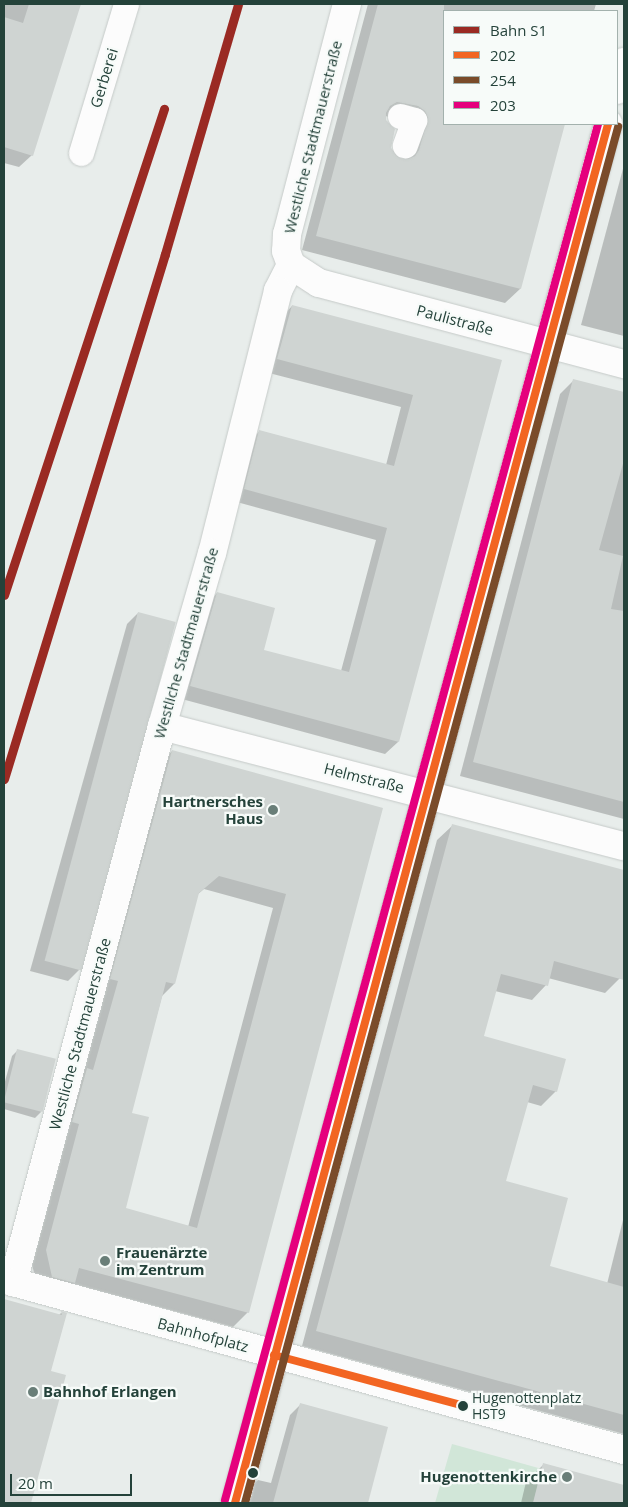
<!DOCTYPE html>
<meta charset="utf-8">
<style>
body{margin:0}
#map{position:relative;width:628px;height:1507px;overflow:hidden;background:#e8edeb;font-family:"Open Sans",sans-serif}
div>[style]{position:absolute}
.green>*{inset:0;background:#d1e6d8}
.shadow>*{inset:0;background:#0003}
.building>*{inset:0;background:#cfd4d2;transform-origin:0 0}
.roads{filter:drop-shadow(0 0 1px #c5cac8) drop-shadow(0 0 1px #c5cac8)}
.lane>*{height:25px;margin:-12.5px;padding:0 12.5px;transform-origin:12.5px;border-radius:12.5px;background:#fcfcfc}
.street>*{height:28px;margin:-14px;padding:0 14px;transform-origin:14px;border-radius:14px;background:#fcfcfc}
.bus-1>*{height:8px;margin:-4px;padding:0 4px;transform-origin:4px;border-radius:4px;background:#f26522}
.bus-2>*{height:8px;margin:-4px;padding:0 4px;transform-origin:4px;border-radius:4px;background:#7a4b2a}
.bus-3>*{height:8px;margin:-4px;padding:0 4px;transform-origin:4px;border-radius:4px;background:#e5007d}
.rail-1>*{height:9px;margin:-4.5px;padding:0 4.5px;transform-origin:4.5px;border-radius:4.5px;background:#9a2a23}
.dots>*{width:14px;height:14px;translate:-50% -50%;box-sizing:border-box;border:2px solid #f7fbf9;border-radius:50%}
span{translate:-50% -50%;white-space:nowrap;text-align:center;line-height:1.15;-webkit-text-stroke:4.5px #f7fbf9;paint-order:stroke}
.bus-label{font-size:14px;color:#24423a}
.left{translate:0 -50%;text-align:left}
.street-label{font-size:15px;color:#24423a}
.poi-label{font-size:15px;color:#24423a;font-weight:700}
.right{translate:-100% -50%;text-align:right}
.frame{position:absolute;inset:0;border:5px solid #24423a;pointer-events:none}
.legend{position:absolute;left:443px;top:10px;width:175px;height:115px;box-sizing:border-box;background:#f7fbf9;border:1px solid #a3b1ad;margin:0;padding:6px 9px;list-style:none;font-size:15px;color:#24423a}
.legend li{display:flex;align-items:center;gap:10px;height:25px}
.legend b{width:25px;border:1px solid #a3b1ad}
.scale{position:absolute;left:10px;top:1474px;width:122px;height:22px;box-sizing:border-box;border:2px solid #24423a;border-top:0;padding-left:6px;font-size:15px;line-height:18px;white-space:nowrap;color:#24423a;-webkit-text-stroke:4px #f7fbf9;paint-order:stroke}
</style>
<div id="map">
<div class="green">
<i style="clip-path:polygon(452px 1444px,542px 1469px,533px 1503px,435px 1503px)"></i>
</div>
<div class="shadow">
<i style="clip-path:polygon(4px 4px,80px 4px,32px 155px,19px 167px,4px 163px)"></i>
<i style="clip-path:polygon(evenodd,368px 4px,596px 4px,594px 11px,444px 11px,444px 124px,564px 124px,520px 289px,505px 303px,302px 250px,368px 4px,385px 116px,404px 120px,414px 140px,406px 160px,399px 160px,390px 147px,385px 116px)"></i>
<i style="clip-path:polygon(624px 165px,624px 336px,581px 325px)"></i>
<i style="clip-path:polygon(292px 306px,500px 361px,398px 742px,385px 754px,178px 698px,205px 606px,217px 593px,263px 651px,341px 671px,376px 540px,233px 501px,247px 443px,260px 431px,386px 465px,401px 407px,265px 372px,280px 319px)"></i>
<i style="clip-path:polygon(574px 380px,624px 393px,624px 819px,460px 776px,560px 394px)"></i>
<i style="clip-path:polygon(138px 613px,79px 970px,68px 981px,30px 971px,127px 624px)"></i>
<i style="clip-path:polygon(evenodd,172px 751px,382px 809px,248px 1312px,233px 1327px,73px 1284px,60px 1296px,39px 1291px,32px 1265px,66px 1138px,59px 1136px,83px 1073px,104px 995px,97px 993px,158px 766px,172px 751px,204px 889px,273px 908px,188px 1227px,124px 1209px,130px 1114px,162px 996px,174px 984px,197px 895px,204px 889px)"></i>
<i style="clip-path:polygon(452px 826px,624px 872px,624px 965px,620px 978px,605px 993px,548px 978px,546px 985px,532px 1000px,495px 991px,482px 1037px,556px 1091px,541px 1106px,527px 1102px,505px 1182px,548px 1267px,607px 1284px,624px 1216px,624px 1434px,302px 1346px,437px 840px)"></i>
<i style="clip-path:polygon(18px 1050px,41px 1112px,35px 1118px,4px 1109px,4px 1085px,12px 1056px)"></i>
<i style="clip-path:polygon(4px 1300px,59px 1315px,61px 1313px,66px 1314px,50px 1372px,65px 1376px,30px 1503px,4px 1503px)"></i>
<i style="clip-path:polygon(301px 1404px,387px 1428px,366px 1503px,244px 1503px,247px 1490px,258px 1480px,271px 1483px,290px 1415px)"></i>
<i style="clip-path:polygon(544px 1464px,624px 1486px,624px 1503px,521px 1503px,526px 1482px)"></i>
</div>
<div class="building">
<i style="clip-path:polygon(29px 4px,81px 4px,33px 156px,4px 147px,4px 17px,23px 23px)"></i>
<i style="clip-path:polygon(evenodd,378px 4px,444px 4px,444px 124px,565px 124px,521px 289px,316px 236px,378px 4px,397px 102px,418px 106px,425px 111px,428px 118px,419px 150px,415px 156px,408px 159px,400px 158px,391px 148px,395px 129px,386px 120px,386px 113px,390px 106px,397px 102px)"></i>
<i style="clip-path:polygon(292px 305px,502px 360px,399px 742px,190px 686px,217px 592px,275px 608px,264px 650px,349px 672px,387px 528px,244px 489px,259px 430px,394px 466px,413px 395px,277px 359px)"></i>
<i style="clip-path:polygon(573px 379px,624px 392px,624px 460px,599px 550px,623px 556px,611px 609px,624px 611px,624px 802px,473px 762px)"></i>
<i style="left:138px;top:612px;width:39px;height:361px;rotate:15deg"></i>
<i style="clip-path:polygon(evenodd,172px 750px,383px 808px,249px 1313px,79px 1268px,75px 1283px,52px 1277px,46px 1250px,79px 1124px,72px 1122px,87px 1068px,93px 1070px,118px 981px,110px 979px,172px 750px,219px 876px,286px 894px,197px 1228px,126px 1208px,149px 1117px,132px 1113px,166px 982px,175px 984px,199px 893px,219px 876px)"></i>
<i style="clip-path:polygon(452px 824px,624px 870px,624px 980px,554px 961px,548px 986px,501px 974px,484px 1036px,566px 1059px,557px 1092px,533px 1085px,506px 1181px,568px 1198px,550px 1266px,624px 1287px,624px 1415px,316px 1331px)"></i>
<i style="left:17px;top:1049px;width:40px;height:55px;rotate:14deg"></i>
<i style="clip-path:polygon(4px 1299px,62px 1315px,61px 1311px,67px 1313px,51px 1371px,66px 1375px,31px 1503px,4px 1503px)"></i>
<i style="clip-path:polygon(300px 1403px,388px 1427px,368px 1503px,273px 1503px)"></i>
<i style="clip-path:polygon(543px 1463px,624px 1485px,624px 1503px,533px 1503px)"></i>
</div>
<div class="roads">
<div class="lane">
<i style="left:400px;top:116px;width:15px;rotate:16deg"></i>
<i style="left:414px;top:120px;width:27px;rotate:110deg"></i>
<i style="left:81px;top:153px;width:156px;rotate:-73.2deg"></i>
</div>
<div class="street">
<i style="left:347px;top:4px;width:238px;rotate:104.6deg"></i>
<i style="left:287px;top:234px;width:17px;rotate:93deg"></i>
<i style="left:286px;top:251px;width:15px;rotate:70deg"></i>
<i style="left:291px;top:265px;width:29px;rotate:117deg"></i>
<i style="left:278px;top:291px;width:270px;rotate:104.1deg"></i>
<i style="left:212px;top:553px;width:180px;rotate:106.1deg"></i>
<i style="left:162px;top:726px;width:576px;rotate:105deg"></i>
<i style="left:13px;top:1282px;width:634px;rotate:15.37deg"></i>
<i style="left:617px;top:90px;width:29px;rotate:-76deg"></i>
<i style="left:291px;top:265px;width:33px;rotate:33deg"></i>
<i style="left:319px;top:283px;width:316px;rotate:14.9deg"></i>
<i style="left:162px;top:726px;width:477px;rotate:14.6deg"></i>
<i style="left:235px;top:1503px;width:1429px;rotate:-74.86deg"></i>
</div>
</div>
<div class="bus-1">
<i style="left:274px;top:1355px;width:197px;rotate:15deg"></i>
<i style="left:235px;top:1503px;width:1429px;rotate:-74.86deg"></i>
</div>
<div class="bus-2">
<i style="left:245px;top:1503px;width:1426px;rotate:-74.83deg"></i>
</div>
<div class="bus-3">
<i style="left:225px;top:1500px;width:1426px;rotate:-74.83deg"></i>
</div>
<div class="rail-1">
<i style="left:4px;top:595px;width:512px;rotate:-71.78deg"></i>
<i style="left:4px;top:779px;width:549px;rotate:-72.95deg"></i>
<i style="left:165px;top:254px;width:260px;rotate:-73.7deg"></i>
</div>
<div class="dots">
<i style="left:273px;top:810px;background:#697e78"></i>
<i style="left:105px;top:1261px;background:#697e78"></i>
<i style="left:33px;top:1392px;background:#697e78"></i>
<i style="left:463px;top:1406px;background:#24423a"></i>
<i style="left:253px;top:1473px;background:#24423a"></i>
<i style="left:567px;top:1477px;background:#697e78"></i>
</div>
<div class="bus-label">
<span class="left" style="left:472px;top:1406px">Hugenottenplatz<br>HST9</span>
</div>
<div class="street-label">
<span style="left:104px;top:78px;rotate:-73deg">Gerberei</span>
<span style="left:313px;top:137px;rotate:-76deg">Westliche Stadtmauerstraße</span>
<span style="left:455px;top:320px;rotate:15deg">Paulistraße</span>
<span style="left:186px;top:643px;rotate:-74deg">Westliche Stadtmauerstraße</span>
<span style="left:364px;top:778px;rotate:14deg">Helmstraße</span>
<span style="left:80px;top:1034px;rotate:-75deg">Westliche Stadtmauerstraße</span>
<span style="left:203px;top:1335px;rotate:15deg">Bahnhofplatz</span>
</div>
<div class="poi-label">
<span class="right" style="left:263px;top:810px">Hartnersches<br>Haus</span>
<span class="left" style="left:116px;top:1261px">Frauenärzte<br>im Zentrum</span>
<span class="left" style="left:43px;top:1392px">Bahnhof Erlangen</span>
<span class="right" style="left:557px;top:1477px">Hugenottenkirche</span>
</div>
<div class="frame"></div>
<ul class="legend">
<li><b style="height:6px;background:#9a2a23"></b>Bahn S1</li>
<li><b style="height:6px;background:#f26522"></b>202</li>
<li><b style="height:6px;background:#7a4b2a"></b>254</li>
<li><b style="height:6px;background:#e5007d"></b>203</li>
</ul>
<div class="scale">20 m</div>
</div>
